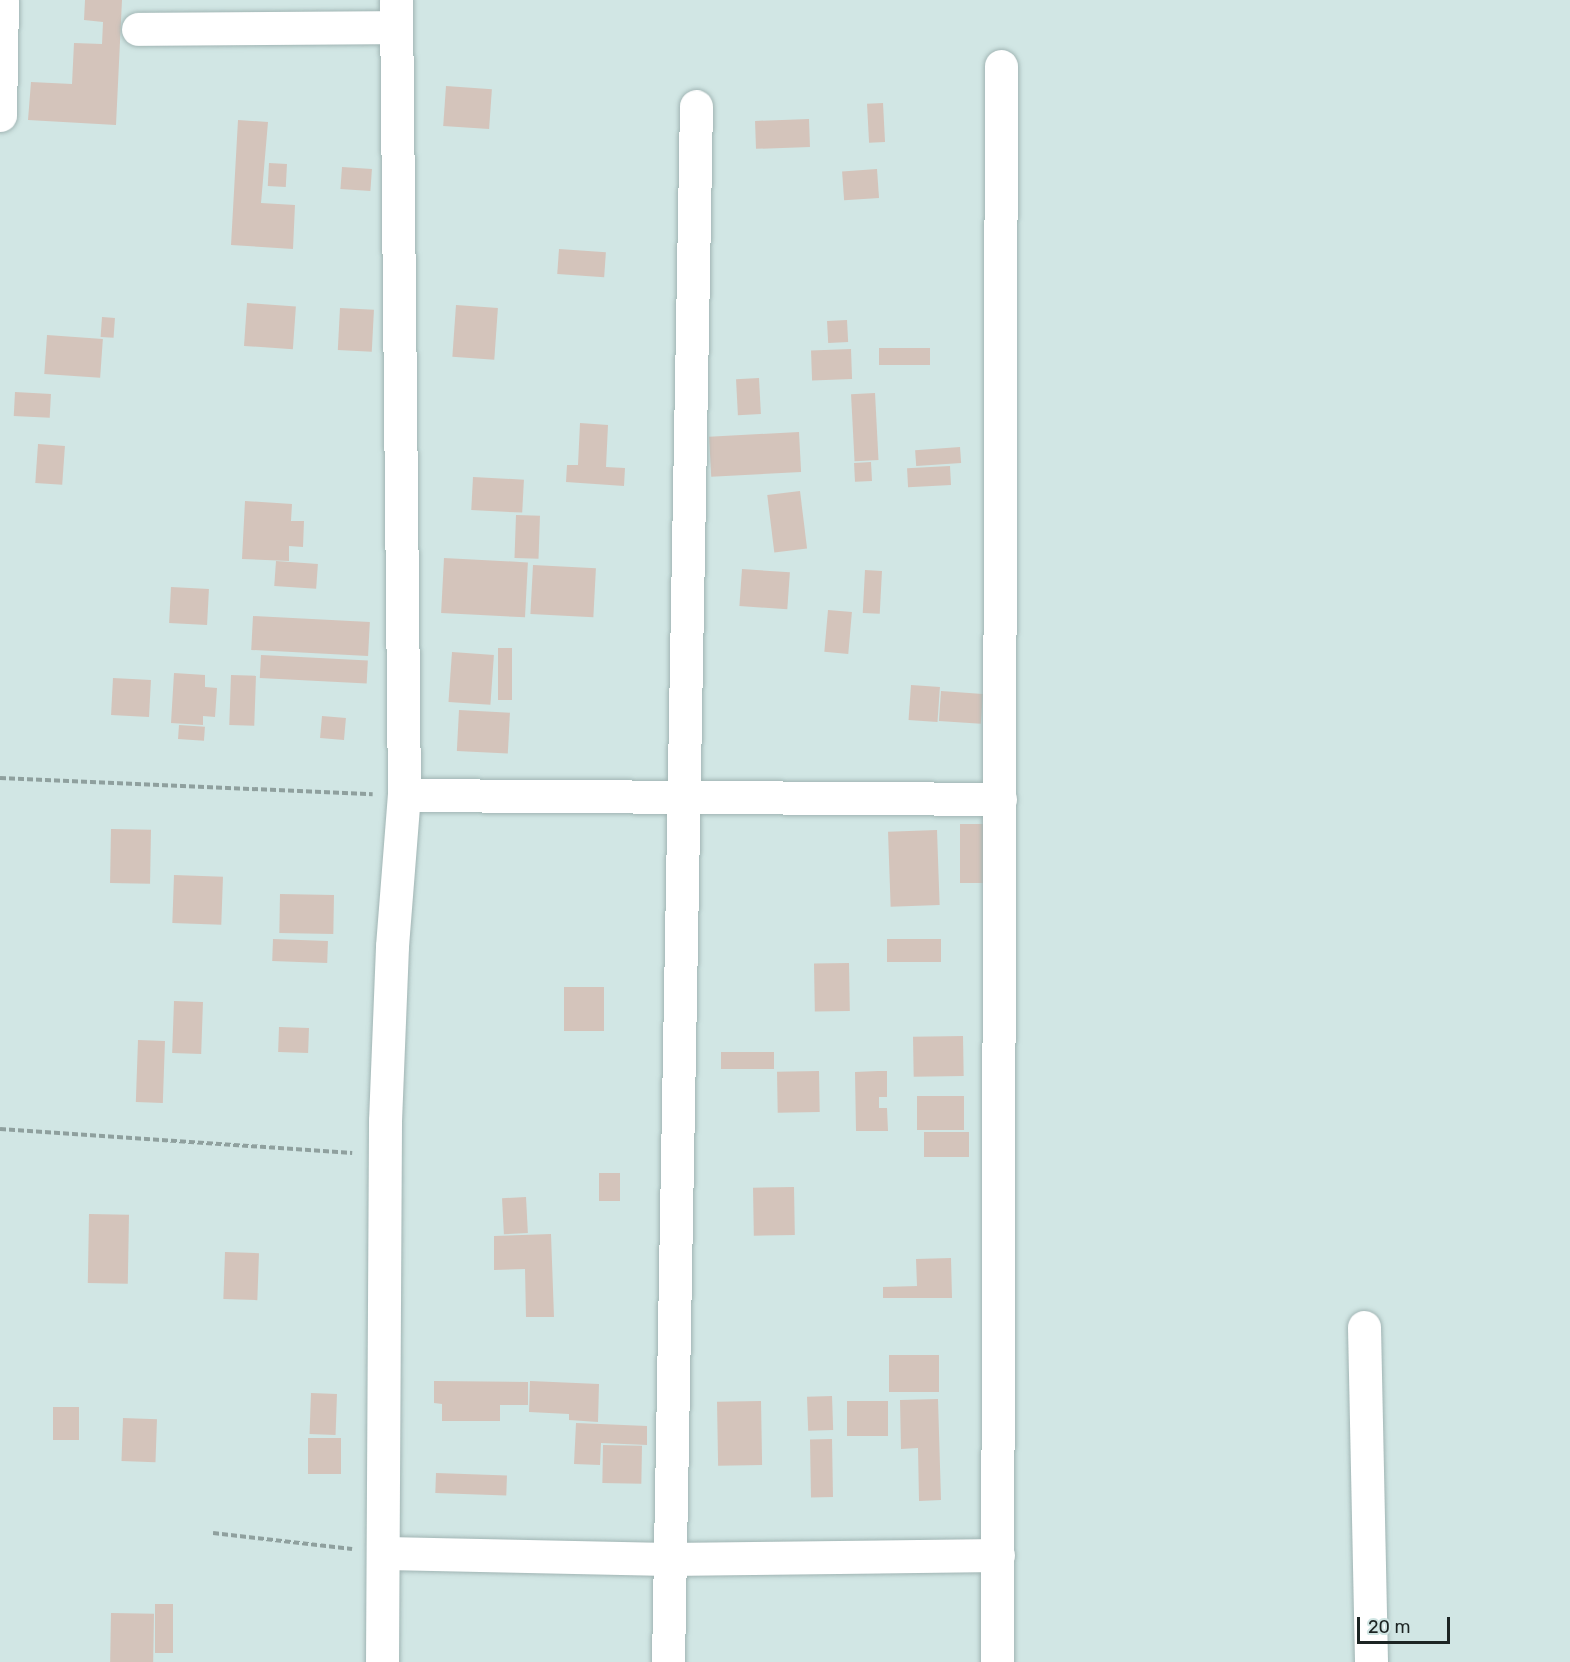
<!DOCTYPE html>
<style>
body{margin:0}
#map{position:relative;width:1570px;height:1662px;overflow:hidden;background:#d1e6e4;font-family:Rubik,sans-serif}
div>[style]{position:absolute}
.building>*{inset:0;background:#d4c4bb;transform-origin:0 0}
.path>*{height:4px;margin-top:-2px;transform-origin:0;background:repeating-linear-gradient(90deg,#8fa09e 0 6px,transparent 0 9px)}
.roads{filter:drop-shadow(0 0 2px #a0b4b3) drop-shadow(0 0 2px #a0b4b3)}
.minor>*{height:33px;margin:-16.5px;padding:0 16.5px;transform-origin:16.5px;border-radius:16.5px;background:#fff}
span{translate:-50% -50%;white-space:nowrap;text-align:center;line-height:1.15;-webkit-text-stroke:4.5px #d1e6e4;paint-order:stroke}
.scale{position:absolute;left:1357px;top:1617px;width:93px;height:27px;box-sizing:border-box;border:3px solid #1c2423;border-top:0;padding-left:8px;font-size:18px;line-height:21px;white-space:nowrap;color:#1c2423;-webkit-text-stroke:4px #d1e6e4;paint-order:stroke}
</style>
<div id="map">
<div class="building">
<i style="clip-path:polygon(85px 0,122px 0,116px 125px,28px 120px,31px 82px,72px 84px,74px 43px,102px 44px,103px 22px,84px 20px)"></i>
<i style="left:446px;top:86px;width:46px;height:40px;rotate:4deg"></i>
<i style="left:883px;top:103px;width:39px;height:16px;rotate:87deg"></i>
<i style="left:809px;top:119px;width:28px;height:54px;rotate:88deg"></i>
<i style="clip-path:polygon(238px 120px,268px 122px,261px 203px,295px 205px,293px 249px,231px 245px)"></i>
<i style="left:269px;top:163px;width:18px;height:23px;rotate:3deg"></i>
<i style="left:342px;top:167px;width:30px;height:22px;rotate:4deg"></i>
<i style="left:877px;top:169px;width:29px;height:35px;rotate:86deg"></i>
<i style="left:559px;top:249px;width:47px;height:25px;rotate:4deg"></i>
<i style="left:247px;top:303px;width:49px;height:43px;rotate:4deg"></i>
<i style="left:456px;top:305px;width:42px;height:52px;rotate:4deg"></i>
<i style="left:340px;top:308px;width:34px;height:42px;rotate:3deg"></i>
<i style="left:102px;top:317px;width:13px;height:20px;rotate:4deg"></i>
<i style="left:847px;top:320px;width:22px;height:20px;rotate:87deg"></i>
<i style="left:47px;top:335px;width:56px;height:39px;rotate:4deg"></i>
<i style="left:930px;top:348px;width:17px;height:51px;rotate:90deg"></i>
<i style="left:851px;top:349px;width:30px;height:40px;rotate:88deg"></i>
<i style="left:759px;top:378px;width:36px;height:23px;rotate:87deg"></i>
<i style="left:15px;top:392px;width:36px;height:24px;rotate:3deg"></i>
<i style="left:875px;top:393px;width:67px;height:24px;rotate:87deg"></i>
<i style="clip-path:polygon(580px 423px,608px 425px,606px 467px,625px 468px,624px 486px,566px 482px,567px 465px,578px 465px)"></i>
<i style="left:799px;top:432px;width:40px;height:90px;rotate:87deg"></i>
<i style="left:38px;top:444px;width:27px;height:39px;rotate:4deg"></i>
<i style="left:960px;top:447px;width:16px;height:45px;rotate:86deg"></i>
<i style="left:871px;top:462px;width:19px;height:17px;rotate:87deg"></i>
<i style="left:950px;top:466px;width:19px;height:43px;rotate:87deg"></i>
<i style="left:473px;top:477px;width:51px;height:33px;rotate:3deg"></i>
<i style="left:800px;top:491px;width:58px;height:33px;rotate:83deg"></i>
<i style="clip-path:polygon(245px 501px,292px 504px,291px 521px,304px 521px,303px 547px,289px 546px,289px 561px,242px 559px)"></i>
<i style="left:516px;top:515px;width:24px;height:43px;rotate:2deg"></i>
<i style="left:444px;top:558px;width:84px;height:55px;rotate:3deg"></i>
<i style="left:276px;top:561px;width:42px;height:25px;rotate:4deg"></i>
<i style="left:533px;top:565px;width:63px;height:49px;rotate:3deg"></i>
<i style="left:742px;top:569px;width:48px;height:37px;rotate:4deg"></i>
<i style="left:865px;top:570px;width:17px;height:43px;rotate:3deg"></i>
<i style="left:171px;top:587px;width:38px;height:36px;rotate:3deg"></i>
<i style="left:828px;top:610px;width:24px;height:42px;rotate:5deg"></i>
<i style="left:253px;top:616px;width:117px;height:34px;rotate:3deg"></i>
<i style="left:498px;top:648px;width:14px;height:52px"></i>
<i style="left:452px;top:652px;width:42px;height:50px;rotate:4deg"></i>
<i style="left:261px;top:655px;width:107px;height:23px;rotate:3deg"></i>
<i style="clip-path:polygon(174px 673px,205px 675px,205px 687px,217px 688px,215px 717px,203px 716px,203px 725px,171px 723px)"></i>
<i style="left:231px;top:675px;width:25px;height:50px;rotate:2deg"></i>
<i style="left:113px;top:678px;width:38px;height:37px;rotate:3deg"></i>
<i style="left:911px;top:685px;width:29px;height:35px;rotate:4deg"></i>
<i style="left:941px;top:691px;width:42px;height:30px;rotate:4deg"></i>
<i style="left:459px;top:710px;width:51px;height:41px;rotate:3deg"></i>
<i style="left:322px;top:716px;width:24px;height:22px;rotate:5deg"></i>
<i style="left:179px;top:725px;width:26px;height:14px;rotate:4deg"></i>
<i style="left:960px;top:824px;width:34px;height:59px"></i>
<i style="left:111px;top:829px;width:40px;height:54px;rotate:1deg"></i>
<i style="left:937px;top:830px;width:75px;height:49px;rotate:88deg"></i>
<i style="left:174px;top:875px;width:49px;height:48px;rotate:2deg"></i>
<i style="left:280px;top:894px;width:54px;height:39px;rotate:1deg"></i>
<i style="left:273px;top:939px;width:55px;height:22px;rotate:2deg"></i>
<i style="left:941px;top:939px;width:23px;height:54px;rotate:90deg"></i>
<i style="left:849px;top:963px;width:48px;height:35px;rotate:89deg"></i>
<i style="left:604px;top:987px;width:44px;height:40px;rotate:90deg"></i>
<i style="left:174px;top:1001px;width:29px;height:52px;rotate:2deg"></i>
<i style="left:279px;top:1027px;width:30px;height:25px;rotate:2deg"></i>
<i style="left:963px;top:1036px;width:40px;height:50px;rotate:89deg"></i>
<i style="left:138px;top:1040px;width:27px;height:62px;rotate:2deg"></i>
<i style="left:774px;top:1052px;width:17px;height:53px;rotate:90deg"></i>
<i style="left:819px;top:1071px;width:41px;height:42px;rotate:89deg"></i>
<i style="clip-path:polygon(878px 1071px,887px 1071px,887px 1097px,879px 1097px,879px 1108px,887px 1108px,888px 1131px,856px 1131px,855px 1072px)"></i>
<i style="left:964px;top:1096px;width:34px;height:47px;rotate:90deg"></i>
<i style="left:969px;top:1132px;width:25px;height:45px;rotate:90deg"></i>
<i style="left:599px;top:1173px;width:21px;height:28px"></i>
<i style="left:794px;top:1187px;width:48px;height:41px;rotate:89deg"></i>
<i style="left:526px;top:1197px;width:36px;height:24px;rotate:87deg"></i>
<i style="left:89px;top:1214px;width:40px;height:69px;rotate:1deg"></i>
<i style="clip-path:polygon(551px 1234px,554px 1317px,526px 1317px,525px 1269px,494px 1270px,494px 1236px)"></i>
<i style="left:225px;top:1252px;width:34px;height:47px;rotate:2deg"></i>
<i style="clip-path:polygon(951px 1258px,952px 1298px,883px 1298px,883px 1287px,917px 1286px,916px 1259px)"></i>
<i style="left:939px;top:1355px;width:37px;height:50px;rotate:90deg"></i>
<i style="clip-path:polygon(434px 1381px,528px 1382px,528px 1405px,500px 1405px,500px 1421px,442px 1421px,442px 1404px,434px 1403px)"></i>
<i style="clip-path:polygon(530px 1381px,599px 1384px,598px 1422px,569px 1420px,569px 1414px,529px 1412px)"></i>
<i style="left:311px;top:1393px;width:26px;height:41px;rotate:2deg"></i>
<i style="left:832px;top:1396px;width:34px;height:25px;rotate:88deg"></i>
<i style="clip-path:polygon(938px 1399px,941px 1500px,919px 1501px,918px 1448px,901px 1449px,900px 1400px)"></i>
<i style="left:761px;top:1401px;width:64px;height:44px;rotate:89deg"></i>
<i style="left:888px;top:1401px;width:35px;height:41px;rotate:90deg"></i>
<i style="left:53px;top:1407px;width:26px;height:33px"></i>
<i style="left:123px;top:1418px;width:34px;height:43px;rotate:2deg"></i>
<i style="clip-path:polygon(576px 1423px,647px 1426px,647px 1445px,601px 1443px,600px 1465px,574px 1464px)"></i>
<i style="left:308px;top:1438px;width:33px;height:36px"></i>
<i style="left:832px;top:1439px;width:58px;height:22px;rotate:89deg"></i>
<i style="left:603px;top:1445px;width:39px;height:38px;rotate:1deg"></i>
<i style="left:436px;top:1473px;width:71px;height:20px;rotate:2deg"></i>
<i style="left:155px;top:1604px;width:18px;height:49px"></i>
<i style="left:111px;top:1613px;width:43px;height:49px;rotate:1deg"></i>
</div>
<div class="path">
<i style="left:0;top:778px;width:373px;rotate:2.5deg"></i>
<i style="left:0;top:1129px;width:353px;rotate:3.9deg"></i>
<i style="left:213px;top:1533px;width:140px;rotate:6.6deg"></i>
</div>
<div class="roads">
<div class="minor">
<i style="left:138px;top:29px;width:258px;rotate:-0.4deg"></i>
<i style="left:0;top:115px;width:115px;rotate:-89deg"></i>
<i style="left:404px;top:795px;width:596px;rotate:0.38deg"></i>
<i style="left:1364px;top:1327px;width:335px;rotate:88.8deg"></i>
<i style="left:386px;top:1553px;width:282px;rotate:1.2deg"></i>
<i style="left:668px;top:1559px;width:330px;rotate:-0.7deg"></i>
<i style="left:382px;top:1662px;width:541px;rotate:-89.68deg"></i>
<i style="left:385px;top:1121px;width:175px;rotate:-87.7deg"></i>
<i style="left:392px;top:946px;width:151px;rotate:-85.5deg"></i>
<i style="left:404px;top:795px;width:795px;rotate:-90.58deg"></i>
<i style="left:668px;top:1662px;width:1556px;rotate:-88.97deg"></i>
<i style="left:997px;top:1662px;width:1596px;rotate:-89.86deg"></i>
</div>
</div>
<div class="scale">20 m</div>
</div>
